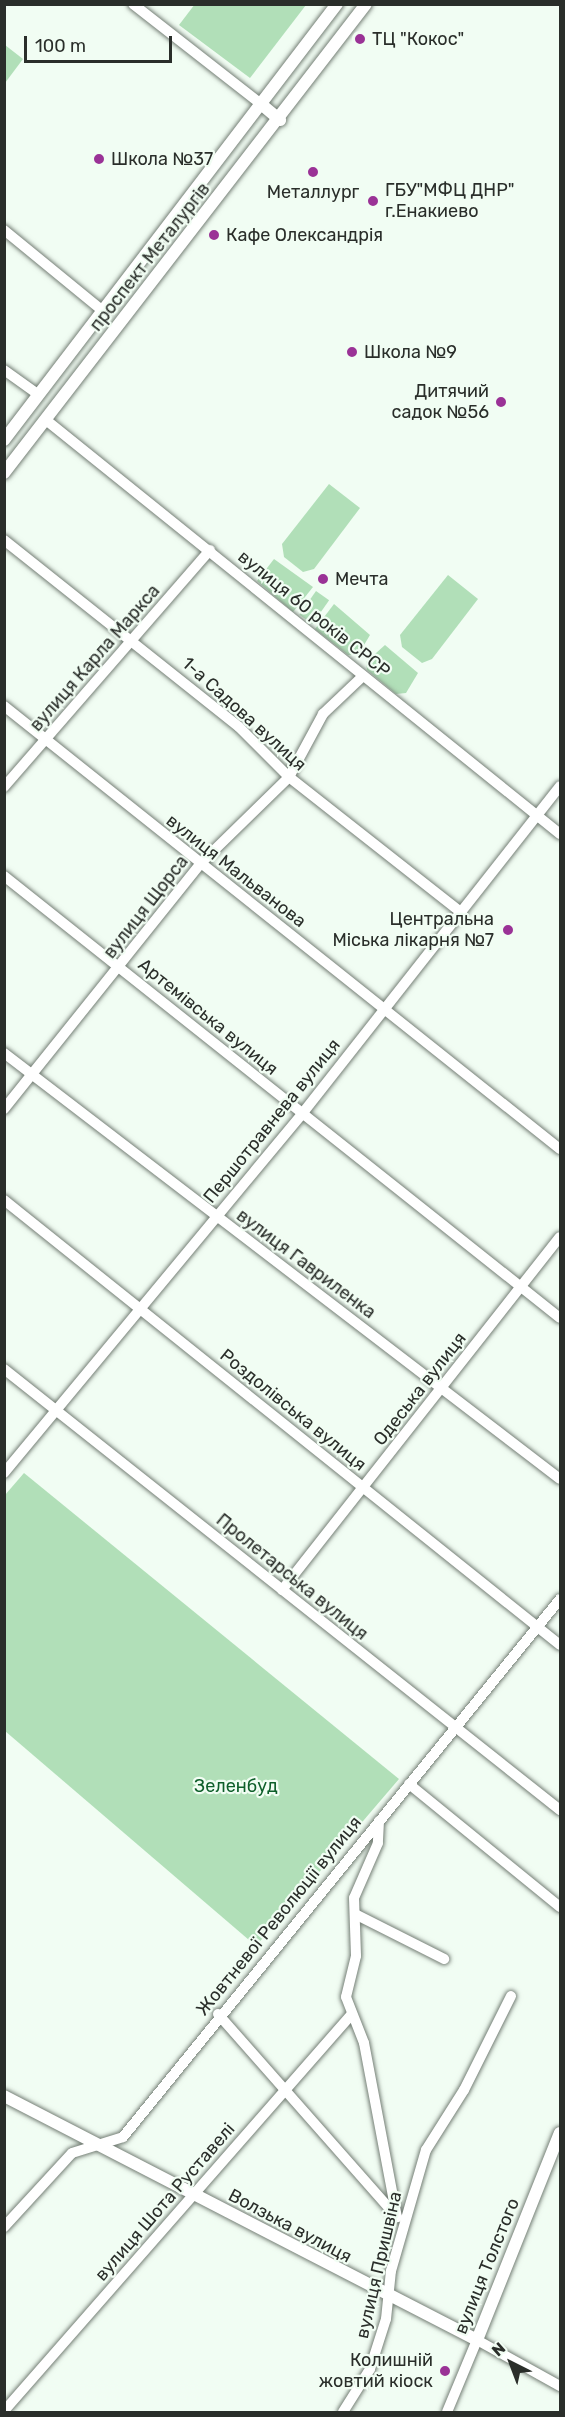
<!DOCTYPE html>
<meta charset="utf-8">
<style>
body{margin:0}
#map{position:relative;width:565px;height:2417px;overflow:hidden;background:#f1fdf3;font-family:Rubik,sans-serif}
div>[style]{position:absolute}
.green>*{inset:0;background:#b1dfb8;transform-origin:0 0}
.roads{filter:drop-shadow(0 0 2px #757f76) drop-shadow(0 0 2px #757f76)}
.minor>*{height:10px;margin:-5px;padding:0 5px;transform-origin:5px;border-radius:5px;background:#fff}
.tertiary>*{height:12px;margin:-6px;padding:0 6px;transform-origin:6px;border-radius:6px;background:#fff}
.dots>*{width:16px;height:16px;translate:-50% -50%;box-sizing:border-box;border:3px solid #f1fdf3;border-radius:50%}
span{translate:-50% -50%;white-space:nowrap;text-align:center;line-height:1.15;-webkit-text-stroke:4.5px #f1fdf3;paint-order:stroke}
.poi-label{font-size:18px;color:#2a2e2a}
.left{translate:0 -50%;text-align:left}
.right{translate:-100% -50%;text-align:right}
.street-label{font-size:18px;color:#2a2e2a}
.park-label{font-size:18px;color:#0e5f2a}
.frame{position:absolute;inset:0;border:6px solid #2a2e2a;pointer-events:none}
.north{position:absolute;left:481px;top:2333px;width:60px;height:60px;-webkit-text-stroke:4px #f1fdf3;paint-order:stroke;rotate:318deg;font-size:16px;font-weight:700;line-height:24px;text-align:center;color:#2a2e2a}
.north::after{content:'';display:block;margin:auto;width:21px;height:27px;background:#2a2e2a;clip-path:polygon(50% 0,100% 100%,50% 72%,0 100%)}
.scale{position:absolute;left:24px;top:36px;width:148px;height:27px;box-sizing:border-box;border:3px solid #2a2e2a;border-top:0;padding-left:8px;font-size:18px;line-height:21px;white-space:nowrap;color:#2a2e2a;-webkit-text-stroke:4px #f1fdf3;paint-order:stroke}
</style>
<div id="map">
<div class="green">
<i style="clip-path:polygon(195px 4px,306px 4px,306px 5px,250px 78px,179px 25px)"></i>
<i style="clip-path:polygon(5px 45px,23px 59px,5px 83px)"></i>
<i style="clip-path:polygon(329px 484px,360px 508px,314px 569px,303px 572px,284px 557px,282px 544px)"></i>
<i style="clip-path:polygon(274px 559px,313px 587px,293px 612px,257px 581px)"></i>
<i style="clip-path:polygon(448px 575px,478px 599px,432px 659px,422px 663px,402px 647px,400px 635px)"></i>
<i style="left:316px;top:591px;width:16px;height:29px;rotate:35deg"></i>
<i style="clip-path:polygon(334px 604px,370px 635px,358px 655px,348px 655px,315px 629px)"></i>
<i style="clip-path:polygon(385px 645px,418px 673px,406px 693px,396px 694px,367px 670px,366px 662px)"></i>
<i style="clip-path:polygon(24px 1473px,399px 1779px,256px 1946px,5px 1731px,5px 1495px)"></i>
</div>
<div class="roads">
<div class="minor">
<i style="left:133px;top:4px;width:162px;rotate:38deg"></i>
<i style="left:4px;top:230px;width:128px;rotate:39.3deg"></i>
<i style="left:4px;top:370px;width:43px;rotate:35.5deg"></i>
<i style="left:46px;top:420px;width:660px;rotate:38.85deg"></i>
<i style="left:4px;top:540px;width:300px;rotate:38.5deg"></i>
<i style="left:239px;top:727px;width:71px;rotate:45deg"></i>
<i style="left:289px;top:777px;width:220px;rotate:38.2deg"></i>
<i style="left:4px;top:706px;width:711px;rotate:38.55deg"></i>
<i style="left:4px;top:787px;width:314px;rotate:-49deg"></i>
<i style="left:4px;top:876px;width:710px;rotate:38.48deg"></i>
<i style="left:4px;top:1053px;width:700px;rotate:37.46deg"></i>
<i style="left:4px;top:1109px;width:314px;rotate:-51.3deg"></i>
<i style="left:200px;top:864px;width:124px;rotate:-44.3deg"></i>
<i style="left:289px;top:777px;width:72px;rotate:-61.6deg"></i>
<i style="left:323px;top:714px;width:55px;rotate:-43.5deg"></i>
<i style="left:4px;top:1200px;width:712px;rotate:38.67deg"></i>
<i style="left:4px;top:1369px;width:710px;rotate:38.42deg"></i>
<i style="left:4px;top:1473px;width:467px;rotate:-50.3deg"></i>
<i style="left:302px;top:1114px;width:417px;rotate:-51.8deg"></i>
<i style="left:282px;top:1590px;width:449px;rotate:-51.8deg"></i>
<i style="left:409px;top:1784px;width:195px;rotate:39.2deg"></i>
<i style="left:379px;top:1821px;width:22px;rotate:93deg"></i>
<i style="left:378px;top:1843px;width:60px;rotate:113.6deg"></i>
<i style="left:354px;top:1898px;width:58px;rotate:88deg"></i>
<i style="left:356px;top:1956px;width:42px;rotate:103.7deg"></i>
<i style="left:346px;top:1997px;width:49px;rotate:68.6deg"></i>
<i style="left:364px;top:2043px;width:177px;rotate:79.3deg"></i>
<i style="left:355px;top:1914px;width:100px;rotate:26.8deg"></i>
<i style="left:218px;top:2014px;width:271px;rotate:48.6deg"></i>
<i style="left:4px;top:2227px;width:100px;rotate:-47.4deg"></i>
<i style="left:72px;top:2153px;width:53px;rotate:-17.4deg"></i>
<i style="left:123px;top:2137px;width:693px;rotate:-50.91deg"></i>
<i style="left:4px;top:2411px;width:527px;rotate:-48.77deg"></i>
<i style="left:343px;top:2412px;width:51px;rotate:-57.9deg"></i>
<i style="left:370px;top:2369px;width:52px;rotate:-72.3deg"></i>
<i style="left:386px;top:2319px;width:48px;rotate:-84.1deg"></i>
<i style="left:391px;top:2271px;width:126px;rotate:-73.9deg"></i>
<i style="left:426px;top:2150px;width:71px;rotate:-57.7deg"></i>
<i style="left:464px;top:2090px;width:105px;rotate:-63.4deg"></i>
<i style="left:447px;top:2412px;width:78px;rotate:-67.4deg"></i>
<i style="left:477px;top:2340px;width:95px;rotate:29deg"></i>
</div>
<div class="tertiary">
<i style="left:261px;top:104px;width:25px;rotate:40deg"></i>
<i style="left:4px;top:440px;width:549px;rotate:-52.63deg"></i>
<i style="left:4px;top:473px;width:592px;rotate:-52.34deg"></i>
<i style="left:4px;top:2096px;width:532px;rotate:27.29deg"></i>
<i style="left:477px;top:2340px;width:223px;rotate:-68.2deg"></i>
</div>
</div>
<div class="dots">
<i style="left:360px;top:39px;background:#9a3296"></i>
<i style="left:99px;top:159px;background:#9a3296"></i>
<i style="left:313px;top:172px;background:#9a3296"></i>
<i style="left:373px;top:201px;background:#9a3296"></i>
<i style="left:214px;top:235px;background:#9a3296"></i>
<i style="left:352px;top:352px;background:#9a3296"></i>
<i style="left:501px;top:402px;background:#9a3296"></i>
<i style="left:323px;top:579px;background:#9a3296"></i>
<i style="left:508px;top:930px;background:#9a3296"></i>
<i style="left:445px;top:2371px;background:#9a3296"></i>
</div>
<div class="poi-label">
<span class="left" style="left:372px;top:39px">ТЦ "Кокос"</span>
<span class="left" style="left:111px;top:159px">Школа №37</span>
<span class="left" style="left:385px;top:201px">ГБУ"МФЦ ДНР"<br>г.Енакиево</span>
<span style="left:313px;top:192px">Металлург</span>
<span class="left" style="left:226px;top:235px">Кафе Олександрія</span>
<span class="left" style="left:364px;top:352px">Школа №9</span>
<span class="right" style="left:489px;top:402px">Дитячий<br>садок №56</span>
<span class="left" style="left:335px;top:579px">Мечта</span>
<span class="right" style="left:494px;top:930px">Центральна<br>Міська лікарня №7</span>
<span class="right" style="left:433px;top:2371px">Колишній<br>жовтий кіоск</span>
</div>
<div class="street-label">
<span style="left:150px;top:257px;rotate:-52deg">проспект Металургів</span>
<span style="left:314px;top:614px;rotate:39deg">вулиця 60 років СРСР</span>
<span style="left:95px;top:658px;rotate:-49deg">вулиця Карла Маркса</span>
<span style="left:244px;top:714px;rotate:42deg">1-а Садова вулиця</span>
<span style="left:236px;top:871px;rotate:38deg">вулиця Мальванова</span>
<span style="left:146px;top:907px;rotate:-52deg">вулиця Щорса</span>
<span style="left:208px;top:1017px;rotate:39deg">Артемівська вулиця</span>
<span style="left:272px;top:1121px;rotate:-51deg">Першотравнева вулиця</span>
<span style="left:306px;top:1264px;rotate:37deg">вулиця Гавриленка</span>
<span style="left:420px;top:1389px;rotate:-52deg">Одеська вулиця</span>
<span style="left:293px;top:1410px;rotate:39deg">Роздолівська вулиця</span>
<span style="left:292px;top:1577px;rotate:39deg">Пролетарська вулиця</span>
<span style="left:279px;top:1916px;rotate:-51deg">Жовтневої Революції вулиця</span>
<span style="left:165px;top:2202px;rotate:-49deg">вулиця Шота Руставелі</span>
<span style="left:290px;top:2226px;rotate:28deg">Волзька вулиця</span>
<span style="left:379px;top:2265px;rotate:-77deg">вулиця Пришвіна</span>
<span style="left:487px;top:2266px;rotate:-68deg">вулиця Толстого</span>
</div>
<div class="park-label">
<span style="left:236px;top:1786px">Зеленбуд</span>
</div>
<div class="frame"></div>
<div class="north">N</div>
<div class="scale">100 m</div>
</div>
